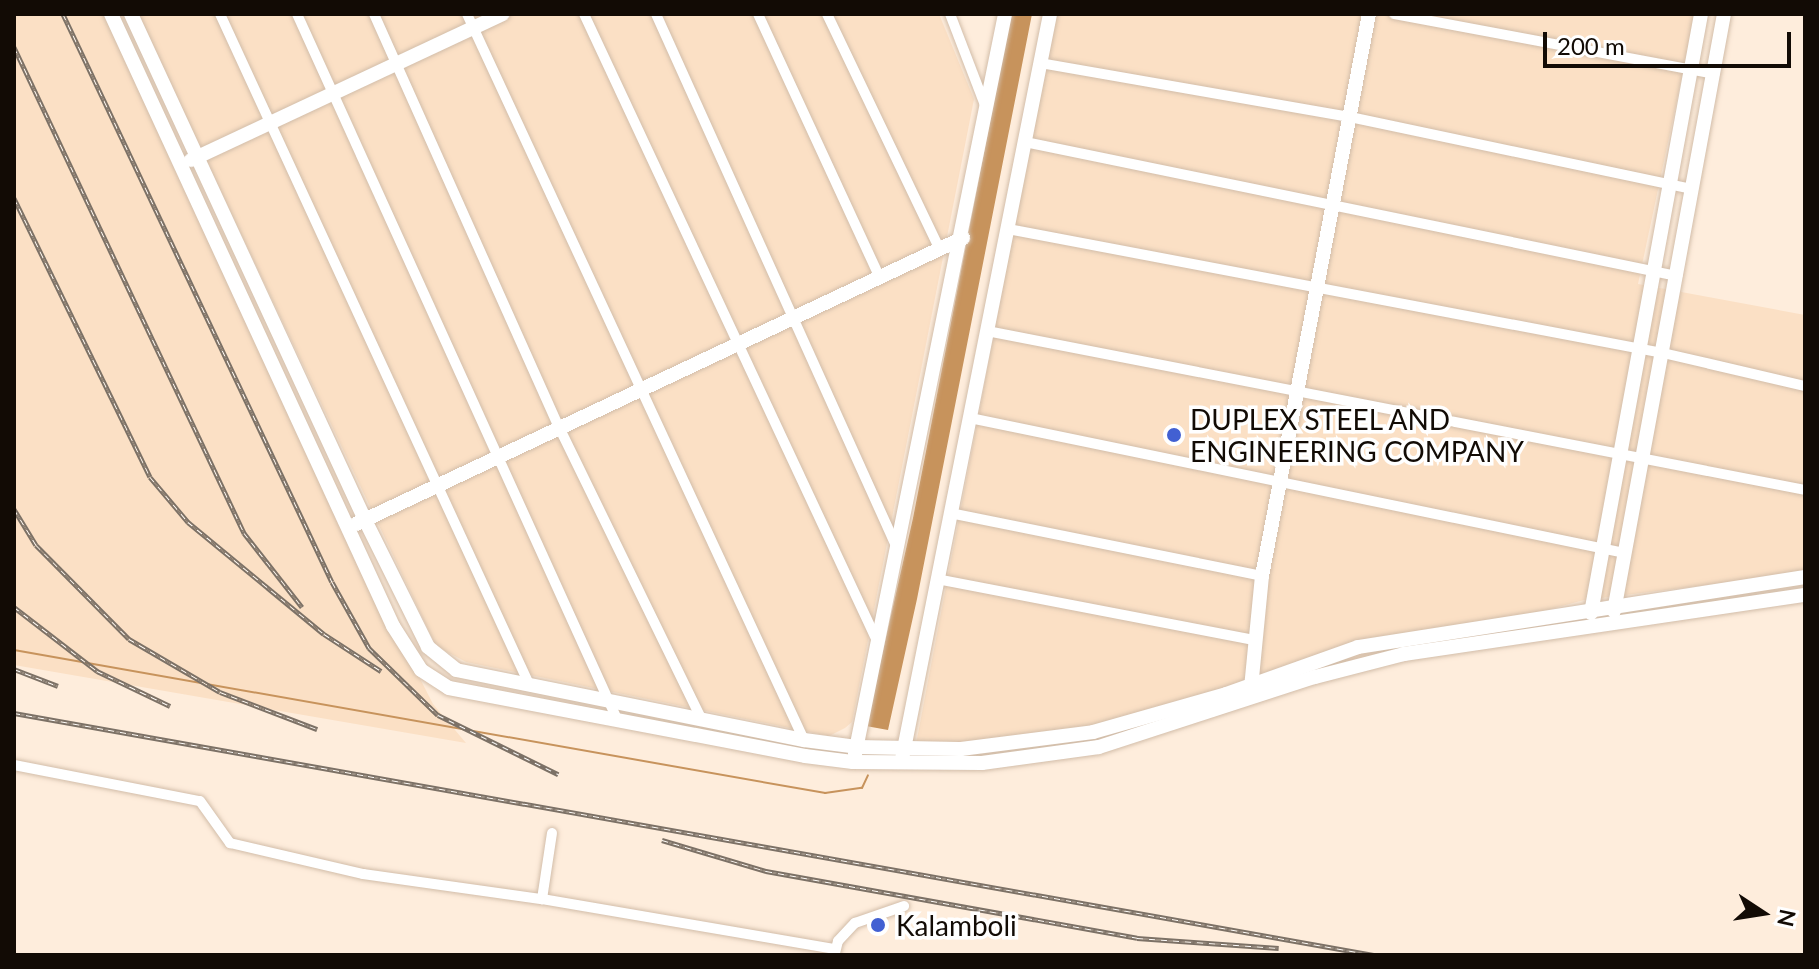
<!DOCTYPE html>
<style>
body{margin:0}
#map{position:relative;width:1819px;height:969px;overflow:hidden;background:#feeddc;font-family:Lato,sans-serif}
div>[style]{position:absolute}
.built>*{inset:0;background:#fbe0c5}
.water>*{inset:0;background:#c7935c}
.stream>*{height:2px;margin:-1px;padding:0 1px;transform-origin:1px;border-radius:1px;background:#c7935c}
.roads{filter:drop-shadow(0 0 2px #d2bda9) drop-shadow(0 0 2px #d2bda9)}
.street>*{height:10px;margin:-5px;padding:0 5px;transform-origin:5px;border-radius:5px;background:#fff}
.secondary>*{height:14px;margin:-7px;padding:0 7px;transform-origin:7px;border-radius:7px;background:#fff}
.rail>*{height:5px;margin-top:-2.5px;transform-origin:0;background:repeating-linear-gradient(90deg,#fff 0 6px,#7c7166 0 12px);box-sizing:border-box;border-block:2px solid #7c7166}
.dots>*{width:22px;height:22px;translate:-50% -50%;box-sizing:border-box;border:4px solid #fff;border-radius:50%}
span{translate:-50% -50%;white-space:nowrap;text-align:center;line-height:1.15;-webkit-text-stroke:7px #fff;paint-order:stroke}
.poi-label{font-size:28px;color:#120b05}
.left{translate:0 -50%;text-align:left}
.frame{position:absolute;inset:0;border:16px solid #120b05;pointer-events:none}
.north{position:absolute;left:1723px;top:873px;width:80px;height:80px;-webkit-text-stroke:6px #fff;paint-order:stroke;rotate:102deg;font-size:22px;font-weight:700;line-height:32px;text-align:center;color:#120b05}
.north::after{content:'';display:block;margin:auto;width:28px;height:36px;background:#120b05;clip-path:polygon(50% 0,100% 100%,50% 72%,0 100%)}
.scale{position:absolute;left:1543px;top:32px;width:248px;height:36px;box-sizing:border-box;border:4px solid #120b05;border-top:0;padding-left:10px;font-size:24px;line-height:28px;white-space:nowrap;color:#120b05;-webkit-text-stroke:6px #fff;paint-order:stroke}
</style>
<div id="map">
<div class="built">
<i style="clip-path:polygon(14px 14px,107px 14px,411px 661px,433px 704px,466px 743px,14px 665px)"></i>
<i style="clip-path:polygon(137px 14px,939px 14px,974px 99px,852px 722px,845px 728px,829px 736px,466px 662px,436px 646px)"></i>
<i style="clip-path:polygon(1055px 14px,1695px 14px,1638px 284px,1805px 315px,1805px 573px,1584px 600px,1161px 715px,1014px 742px,916px 744px)"></i>
</div>
<div class="water">
<i style="clip-path:polygon(1011px 14px,1032px 14px,917px 599px,888px 730px,866px 726px,913px 518px)"></i>
</div>
<div class="stream">
<i style="left:14px;top:650px;width:824px;rotate:10deg"></i>
<i style="left:825px;top:793px;width:37px;rotate:-8deg"></i>
<i style="left:862px;top:788px;width:14px;rotate:-65deg"></i>
</div>
<div class="roads">
<div class="street">
<i style="left:220px;top:14px;width:740px;rotate:65.24deg"></i>
<i style="left:297px;top:14px;width:774px;rotate:65.59deg"></i>
<i style="left:374px;top:14px;width:450px;rotate:65.9deg"></i>
<i style="left:558px;top:425px;width:328px;rotate:64deg"></i>
<i style="left:467px;top:14px;width:800px;rotate:65.1deg"></i>
<i style="left:584px;top:14px;width:694px;rotate:64.95deg"></i>
<i style="left:656px;top:14px;width:586px;rotate:65.71deg"></i>
<i style="left:758px;top:14px;width:286px;rotate:65.2deg"></i>
<i style="left:827px;top:14px;width:259px;rotate:64.4deg"></i>
<i style="left:950px;top:14px;width:97px;rotate:69deg"></i>
<i style="left:1394px;top:14px;width:326px;rotate:10.6deg"></i>
<i style="left:1040px;top:63px;width:315px;rotate:9.9deg"></i>
<i style="left:1350px;top:117px;width:350px;rotate:11.9deg"></i>
<i style="left:1025px;top:142px;width:666px;rotate:11.61deg"></i>
<i style="left:1008px;top:229px;width:667px;rotate:10.72deg"></i>
<i style="left:1663px;top:353px;width:146px;rotate:13.1deg"></i>
<i style="left:987px;top:331px;width:833px;rotate:11deg"></i>
<i style="left:970px;top:418px;width:669px;rotate:11.65deg"></i>
<i style="left:950px;top:513px;width:318px;rotate:11.4deg"></i>
<i style="left:937px;top:579px;width:323px;rotate:10.9deg"></i>
<i style="left:14px;top:765px;width:189px;rotate:11deg"></i>
<i style="left:200px;top:801px;width:52px;rotate:54.5deg"></i>
<i style="left:230px;top:843px;width:137px;rotate:13.1deg"></i>
<i style="left:363px;top:874px;width:181px;rotate:8deg"></i>
<i style="left:552px;top:833px;width:67px;rotate:98.6deg"></i>
<i style="left:542px;top:899px;width:296px;rotate:9.7deg"></i>
<i style="left:835px;top:953px;width:12px;rotate:-76deg"></i>
<i style="left:838px;top:941px;width:25px;rotate:-47deg"></i>
<i style="left:855px;top:923px;width:52px;rotate:-19.1deg"></i>
</div>
<div class="secondary">
<i style="left:111px;top:14px;width:674px;rotate:65.26deg"></i>
<i style="left:393px;top:626px;width:52px;rotate:57.5deg"></i>
<i style="left:421px;top:670px;width:33px;rotate:33deg"></i>
<i style="left:449px;top:688px;width:362px;rotate:10.8deg"></i>
<i style="left:805px;top:756px;width:48px;rotate:7.1deg"></i>
<i style="left:853px;top:762px;width:129px;rotate:0.4deg"></i>
<i style="left:982px;top:763px;width:118px;rotate:-7.8deg"></i>
<i style="left:1099px;top:747px;width:227px;rotate:-18deg"></i>
<i style="left:1315px;top:677px;width:92px;rotate:-14.5deg"></i>
<i style="left:1404px;top:654px;width:405px;rotate:-8.4deg"></i>
<i style="left:131px;top:14px;width:557px;rotate:65.18deg"></i>
<i style="left:365px;top:520px;width:142px;rotate:63.6deg"></i>
<i style="left:428px;top:647px;width:36px;rotate:39deg"></i>
<i style="left:456px;top:670px;width:355px;rotate:11.4deg"></i>
<i style="left:804px;top:740px;width:53px;rotate:7.5deg"></i>
<i style="left:857px;top:747px;width:104px;rotate:1.1deg"></i>
<i style="left:961px;top:749px;width:133px;rotate:-7.3deg"></i>
<i style="left:1093px;top:732px;width:138px;rotate:-15.9deg"></i>
<i style="left:1226px;top:694px;width:140px;rotate:-19.6deg"></i>
<i style="left:1358px;top:647px;width:452px;rotate:-8.9deg"></i>
<i style="left:191px;top:160px;width:344px;rotate:-25.1deg"></i>
<i style="left:356px;top:524px;width:671px;rotate:-25.23deg"></i>
<i style="left:1614px;top:611px;width:607px;rotate:-79.56deg"></i>
<i style="left:1591px;top:613px;width:609px;rotate:-79.59deg"></i>
<i style="left:1251px;top:688px;width:113px;rotate:-84.4deg"></i>
<i style="left:1262px;top:576px;width:572px;rotate:-79.22deg"></i>
<i style="left:855px;top:754px;width:755px;rotate:-78.54deg"></i>
<i style="left:902px;top:759px;width:760px;rotate:-78.76deg"></i>
</div>
</div>
<div class="rail">
<i style="left:63px;top:14px;width:628px;rotate:64.66deg"></i>
<i style="left:332px;top:582px;width:76px;rotate:60.7deg"></i>
<i style="left:369px;top:648px;width:96px;rotate:44.2deg"></i>
<i style="left:438px;top:715px;width:134px;rotate:26.2deg"></i>
<i style="left:14px;top:47px;width:538px;rotate:64.67deg"></i>
<i style="left:244px;top:533px;width:94px;rotate:51.9deg"></i>
<i style="left:14px;top:198px;width:310px;rotate:64deg"></i>
<i style="left:150px;top:477px;width:59px;rotate:49.8deg"></i>
<i style="left:188px;top:522px;width:176px;rotate:39.5deg"></i>
<i style="left:324px;top:634px;width:68px;rotate:33deg"></i>
<i style="left:14px;top:509px;width:42px;rotate:58.6deg"></i>
<i style="left:36px;top:545px;width:132px;rotate:45.3deg"></i>
<i style="left:129px;top:639px;width:105px;rotate:30.2deg"></i>
<i style="left:220px;top:692px;width:104px;rotate:20.9deg"></i>
<i style="left:14px;top:607px;width:105px;rotate:37.6deg"></i>
<i style="left:97px;top:671px;width:81px;rotate:25.6deg"></i>
<i style="left:14px;top:669px;width:47px;rotate:21.1deg"></i>
<i style="left:14px;top:713px;width:1381px;rotate:10.09deg"></i>
<i style="left:662px;top:840px;width:109px;rotate:16.6deg"></i>
<i style="left:766px;top:871px;width:377px;rotate:10.2deg"></i>
<i style="left:1137px;top:938px;width:142px;rotate:4deg"></i>
</div>
<div class="dots">
<i style="left:1174px;top:435px;background:#4260d2"></i>
<i style="left:878px;top:925px;background:#4260d2"></i>
</div>
<div class="poi-label">
<span class="left" style="left:1190px;top:435px">DUPLEX STEEL AND<br>ENGINEERING COMPANY</span>
<span class="left" style="left:896px;top:925px">Kalamboli</span>
</div>
<div class="frame"></div>
<div class="north">N</div>
<div class="scale">200 m</div>
</div>
